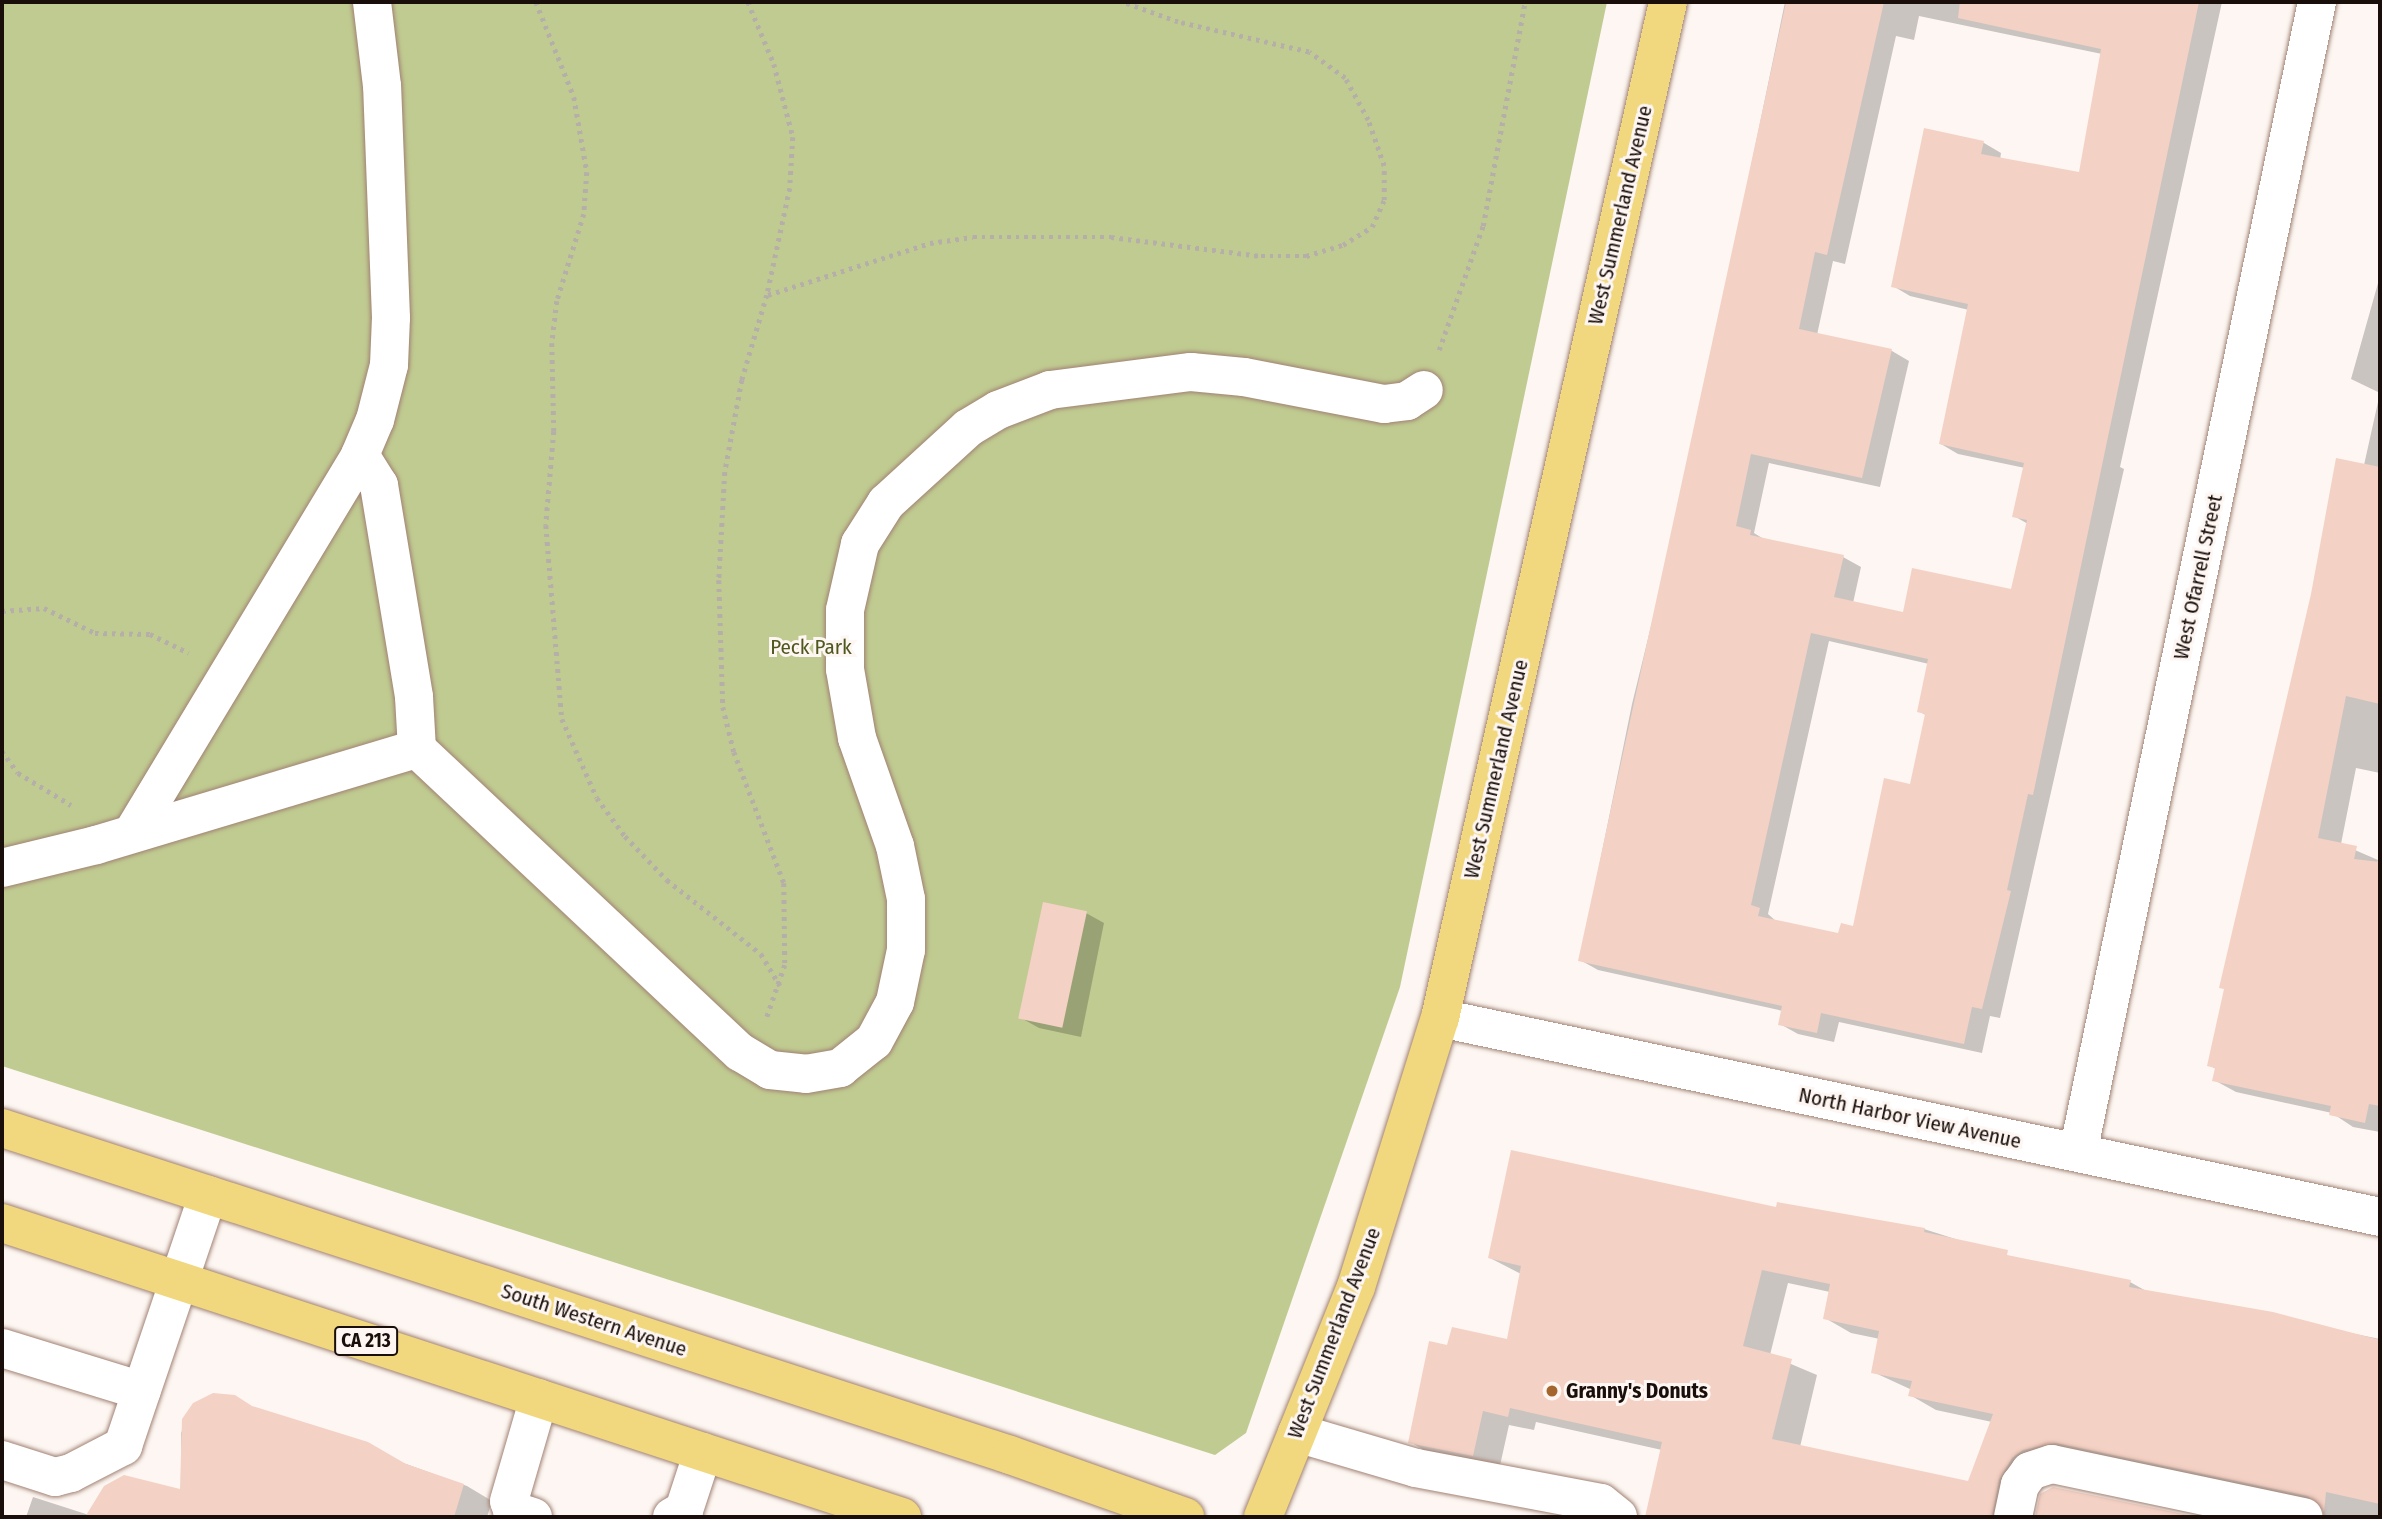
<!DOCTYPE html>
<style>
body{margin:0}
#map{position:relative;width:2382px;height:1519px;overflow:hidden;background:#fdf6f2;font-family:"Fira Sans Condensed",sans-serif}
div>[style]{position:absolute}
.green>*{inset:0;background:#c0cb91}
.shadow>*{inset:0;background:#0003}
.building>*{inset:0;background:#f4d1c5;transform-origin:0 0}
.path>*{height:4.5px;margin-top:-2.25px;transform-origin:0;background:repeating-linear-gradient(90deg,#b6aea9 0 3.5px,transparent 0 8.5px)}
.roads{filter:drop-shadow(0 0 2px #a18274) drop-shadow(0 0 2px #a18274)}
.minor>*{height:38px;margin:-19px;padding:0 19px;transform-origin:19px;border-radius:19px;background:#fff}
.major>*{height:38px;margin:-19px;padding:0 19px;transform-origin:19px;border-radius:19px;background:#f1d77d}
.dots>*{width:19px;height:19px;translate:-50% -50%;box-sizing:border-box;border:4px solid #fdf6f2;border-radius:50%}
span{translate:-50% -50%;white-space:nowrap;text-align:center;line-height:1.15;-webkit-text-stroke:6px #fdf6f2;paint-order:stroke}
.shield-label span{padding:2px 5px;background:#fdf6f2;border:2px solid;border-radius:5px;-webkit-text-stroke-width:0}
.shield-label{font-size:19px;color:#190e09;font-weight:700}
.street-label{font-size:21px;color:#190e09}
.park-label{font-size:21px;color:#4e571e}
.poi-label{font-size:21px;color:#190e09;font-weight:700}
.left{translate:0 -50%;text-align:left}
.frame{position:absolute;inset:0;border:4px solid #190e09;pointer-events:none}
</style>
<div id="map">
<div class="green">
<i style="clip-path:polygon(2px 2px,1607px 2px,1400px 987px,1246px 1433px,1215px 1455px,2px 1066px)"></i>
</div>
<div class="shadow">
<i style="clip-path:polygon(evenodd,1785px 2px,2222px 2px,2120px 467px,2124px 469px,2000px 1018px,1990px 1016px,1982px 1053px,1839px 1022px,1834px 1042px,1798px 1034px,1780px 1024px,1783px 1011px,1598px 970px,1580px 960px,1632px 704px,1654px 614px,1658px 615px,1785px 2px,1919px 16px,2102px 54px,2080px 174px,2000px 160px,2001px 153px,1984px 143px,1926px 130px,1893px 286px,1910px 296px,1969px 310px,1941px 444px,1958px 454px,2025px 468px,2014px 516px,2028px 524px,2013px 592px,1904px 614px,1853px 603px,1861px 567px,1843px 557px,1767px 541px,1754px 533px,1769px 463px,1880px 487px,1909px 361px,1892px 351px,1817px 335px,1833px 261px,1845px 264px,1896px 36px,1914px 40px,1919px 16px,1785px 2px,1829px 641px,1929px 664px,1919px 711px,1927px 716px,1912px 786px,1854px 928px,1840px 935px,1777px 922px,1768px 914px,1829px 641px)"></i>
<i style="clip-path:polygon(2380px 276px,2380px 773px,2356px 768px,2341px 844px,2378px 860px,2354px 967px,2380px 973px,2380px 1132px,2353px 1127px,2332px 1113px,2236px 1092px,2214px 1080px,2216px 1069px,2209px 1065px,2364px 465px,2380px 393px,2351px 379px)"></i>
<i style="clip-path:polygon(1086px 913px,1104px 923px,1081px 1037px,1039px 1028px,1021px 1018px)"></i>
<i style="clip-path:polygon(evenodd,1777px 1209px,1924px 1229px,2021px 1260px,2130px 1282px,2148px 1292px,2380px 1339px,2380px 1517px,2324px 1517px,2322px 1507px,2083px 1457px,2050px 1464px,2020px 1517px,1646px 1517px,1662px 1450px,1536px 1422px,1534px 1430px,1509px 1425px,1499px 1470px,1436px 1457px,1410px 1442px,1449px 1347px,1508px 1341px,1521px 1274px,1490px 1258px,1777px 1209px,1788px 1283px,1830px 1292px,1825px 1318px,1851px 1333px,1880px 1339px,1873px 1372px,1912px 1390px,1910px 1395px,1936px 1410px,1992px 1422px,1969px 1483px,1800px 1447px,1817px 1375px,1770px 1355px,1788px 1283px)"></i>
<i style="clip-path:polygon(194px 1404px,251px 1408px,467px 1486px,492px 1501px,487px 1517px,26px 1517px,33px 1497px,89px 1515px,182px 1491px,181px 1433px)"></i>
<i style="clip-path:polygon(2053px 1488px,2190px 1517px,2037px 1517px,2042px 1495px)"></i>
</div>
<div class="building">
<i style="clip-path:polygon(evenodd,1786px 2px,1884px 2px,1827px 255px,1815px 252px,1799px 329px,1892px 349px,1862px 478px,1751px 454px,1736px 526px,1751px 530px,1750px 535px,1844px 555px,1834px 597px,1903px 612px,1912px 568px,2011px 589px,2027px 520px,2012px 517px,2024px 463px,1939px 444px,1968px 304px,1891px 287px,1924px 128px,1984px 141px,1981px 154px,2079px 172px,2101px 49px,1958px 18px,1960px 2px,2199px 2px,2033px 795px,2028px 794px,2007px 890px,2011px 891px,1982px 1009px,1972px 1007px,1964px 1044px,1821px 1013px,1817px 1033px,1778px 1025px,1782px 1006px,1578px 961px,1786px 2px,1811px 633px,1928px 659px,1917px 712px,1925px 714px,1910px 784px,1884px 778px,1853px 926px,1841px 923px,1838px 933px,1758px 916px,1760px 908px,1751px 905px,1811px 633px)"></i>
<i style="clip-path:polygon(2336px 458px,2380px 467px,2380px 704px,2346px 696px,2318px 838px,2357px 846px,2354px 859px,2380px 862px,2380px 1106px,2369px 1104px,2365px 1123px,2329px 1115px,2331px 1106px,2212px 1081px,2215px 1068px,2207px 1066px,2224px 989px,2219px 988px,2311px 594px)"></i>
<i style="left:1043px;top:902px;width:45px;height:119px;rotate:12deg"></i>
<i style="clip-path:polygon(evenodd,1511px 1150px,1776px 1207px,1777px 1202px,1925px 1228px,1924px 1232px,2008px 1250px,2007px 1255px,2131px 1280px,2129px 1287px,2273px 1312px,2380px 1340px,2380px 1504px,2326px 1492px,2324px 1512px,2308px 1496px,2056px 1443px,2023px 1450px,2012px 1458px,1999px 1480px,1992px 1517px,1645px 1517px,1662px 1442px,1510px 1408px,1508px 1417px,1483px 1411px,1473px 1456px,1408px 1443px,1429px 1341px,1447px 1345px,1452px 1327px,1507px 1339px,1521px 1266px,1488px 1258px,1511px 1150px,1762px 1270px,1830px 1284px,1823px 1319px,1879px 1331px,1871px 1373px,1912px 1381px,1908px 1396px,1993px 1414px,1968px 1481px,1772px 1439px,1792px 1359px,1743px 1346px,1762px 1270px)"></i>
<i style="clip-path:polygon(213px 1393px,235px 1395px,252px 1406px,368px 1442px,406px 1464px,464px 1484px,454px 1517px,85px 1517px,104px 1486px,124px 1475px,180px 1489px,182px 1419px,193px 1403px)"></i>
<i style="clip-path:polygon(2053px 1487px,2198px 1517px,2035px 1517px,2040px 1494px)"></i>
</div>
<div class="path">
<i style="left:536px;top:2px;width:102px;rotate:68.2deg"></i>
<i style="left:574px;top:97px;width:76px;rotate:80.2deg"></i>
<i style="left:587px;top:172px;width:42px;rotate:94.1deg"></i>
<i style="left:584px;top:214px;width:91px;rotate:107.2deg"></i>
<i style="left:557px;top:301px;width:42px;rotate:96.8deg"></i>
<i style="left:552px;top:343px;width:88px;rotate:88.7deg"></i>
<i style="left:554px;top:431px;width:94px;rotate:94.9deg"></i>
<i style="left:546px;top:525px;width:195px;rotate:85.3deg"></i>
<i style="left:562px;top:719px;width:86px;rotate:66.1deg"></i>
<i style="left:597px;top:798px;width:47px;rotate:53.6deg"></i>
<i style="left:625px;top:836px;width:61px;rotate:46.3deg"></i>
<i style="left:667px;top:880px;width:120px;rotate:38.2deg"></i>
<i style="left:761px;top:954px;width:37px;rotate:59deg"></i>
<i style="left:748px;top:2px;width:67px;rotate:67.2deg"></i>
<i style="left:774px;top:64px;width:75px;rotate:75.4deg"></i>
<i style="left:793px;top:137px;width:51px;rotate:93.4deg"></i>
<i style="left:790px;top:188px;width:109px;rotate:102.1deg"></i>
<i style="left:767px;top:295px;width:89px;rotate:106.4deg"></i>
<i style="left:742px;top:380px;width:94px;rotate:100.5deg"></i>
<i style="left:725px;top:472px;width:108px;rotate:93.2deg"></i>
<i style="left:719px;top:580px;width:127px;rotate:88.2deg"></i>
<i style="left:723px;top:707px;width:46px;rotate:76.3deg"></i>
<i style="left:734px;top:752px;width:140px;rotate:69.1deg"></i>
<i style="left:784px;top:883px;width:82px;rotate:89.3deg"></i>
<i style="left:785px;top:965px;width:55px;rotate:109.1deg"></i>
<i style="left:768px;top:295px;width:170px;rotate:-17.8deg"></i>
<i style="left:930px;top:243px;width:43px;rotate:-7.9deg"></i>
<i style="left:973px;top:237px;width:138px"></i>
<i style="left:1111px;top:237px;width:151px;rotate:7.2deg"></i>
<i style="left:1261px;top:256px;width:45px"></i>
<i style="left:1306px;top:256px;width:39px;rotate:-17deg"></i>
<i style="left:1343px;top:245px;width:34px;rotate:-32deg"></i>
<i style="left:1372px;top:227px;width:30px;rotate:-66deg"></i>
<i style="left:1384px;top:200px;width:34px;rotate:-90deg"></i>
<i style="left:1384px;top:166px;width:49px;rotate:-109.2deg"></i>
<i style="left:1368px;top:120px;width:48px;rotate:-118.7deg"></i>
<i style="left:1345px;top:78px;width:44px;rotate:-144.2deg"></i>
<i style="left:1309px;top:52px;width:134px;rotate:-167.1deg"></i>
<i style="left:1178px;top:22px;width:59px;rotate:-160.3deg"></i>
<i style="left:1439px;top:350px;width:132px;rotate:-70.5deg"></i>
<i style="left:1483px;top:226px;width:228px;rotate:-79.4deg"></i>
<i style="left:2px;top:611px;width:42px;rotate:-4.1deg"></i>
<i style="left:44px;top:608px;width:57px;rotate:26.1deg"></i>
<i style="left:95px;top:633px;width:55px;rotate:1deg"></i>
<i style="left:150px;top:634px;width:43px;rotate:26deg"></i>
<i style="left:2px;top:751px;width:27px;rotate:54deg"></i>
<i style="left:18px;top:773px;width:62px;rotate:31.1deg"></i>
</div>
<div class="roads">
<div class="minor">
<i style="left:360px;top:455px;width:36px;rotate:58deg"></i>
<i style="left:379px;top:485px;width:215px;rotate:80.6deg"></i>
<i style="left:414px;top:697px;width:52px;rotate:86.7deg"></i>
<i style="left:417px;top:749px;width:443px;rotate:43.2deg"></i>
<i style="left:740px;top:1052px;width:35px;rotate:31deg"></i>
<i style="left:770px;top:1070px;width:36px;rotate:6deg"></i>
<i style="left:806px;top:1074px;width:35px;rotate:-10deg"></i>
<i style="left:840px;top:1068px;width:43px;rotate:-38.5deg"></i>
<i style="left:874px;top:1041px;width:44px;rotate:-61.7deg"></i>
<i style="left:895px;top:1002px;width:53px;rotate:-78.1deg"></i>
<i style="left:906px;top:950px;width:51px;rotate:-90deg"></i>
<i style="left:906px;top:899px;width:54px;rotate:-101.7deg"></i>
<i style="left:895px;top:846px;width:114px;rotate:-109.4deg"></i>
<i style="left:857px;top:738px;width:70px;rotate:-99.9deg"></i>
<i style="left:845px;top:669px;width:59px;rotate:-90deg"></i>
<i style="left:845px;top:610px;width:68px;rotate:-77.2deg"></i>
<i style="left:860px;top:544px;width:49px;rotate:-57.6deg"></i>
<i style="left:886px;top:503px;width:111px;rotate:-42.4deg"></i>
<i style="left:968px;top:428px;width:35px;rotate:-31deg"></i>
<i style="left:998px;top:410px;width:56px;rotate:-21deg"></i>
<i style="left:1050px;top:390px;width:142px;rotate:-7.3deg"></i>
<i style="left:1191px;top:372px;width:53px;rotate:5.4deg"></i>
<i style="left:1244px;top:377px;width:143px;rotate:10.9deg"></i>
<i style="left:1384px;top:404px;width:23px;rotate:-7deg"></i>
<i style="left:1407px;top:401px;width:20px;rotate:-33deg"></i>
<i style="left:133px;top:832px;width:440px;rotate:-58.9deg"></i>
<i style="left:360px;top:455px;width:38px;rotate:-67deg"></i>
<i style="left:375px;top:420px;width:57px;rotate:-75.7deg"></i>
<i style="left:389px;top:365px;width:47px;rotate:-87.6deg"></i>
<i style="left:391px;top:318px;width:232px;rotate:-92.2deg"></i>
<i style="left:382px;top:86px;width:85px;rotate:-96.8deg"></i>
<i style="left:2px;top:868px;width:97px;rotate:-13.7deg"></i>
<i style="left:96px;top:845px;width:335px;rotate:-16.7deg"></i>
<i style="left:1440px;top:1018px;width:961px;rotate:11.95deg"></i>
<i style="left:2078px;top:1153px;width:1176px;rotate:-78.27deg"></i>
<i style="left:2px;top:1348px;width:146px;rotate:17.1deg"></i>
<i style="left:1297px;top:1433px;width:124px;rotate:16.4deg"></i>
<i style="left:1416px;top:1468px;width:188px;rotate:10.7deg"></i>
<i style="left:1601px;top:1503px;width:22px;rotate:39deg"></i>
<i style="left:2px;top:1460px;width:56px;rotate:17.8deg"></i>
<i style="left:55px;top:1477px;width:16px;rotate:-14deg"></i>
<i style="left:71px;top:1473px;width:59px;rotate:-27.4deg"></i>
<i style="left:123px;top:1446px;width:265px;rotate:-71.3deg"></i>
<i style="left:533px;top:1517px;width:22px;rotate:-162deg"></i>
<i style="left:512px;top:1510px;width:9px;rotate:-108deg"></i>
<i style="left:509px;top:1501px;width:107px;rotate:-73.8deg"></i>
<i style="left:672px;top:1517px;width:14px;rotate:-30deg"></i>
<i style="left:684px;top:1510px;width:61px;rotate:-71.9deg"></i>
<i style="left:2013px;top:1517px;width:33px;rotate:-78deg"></i>
<i style="left:2020px;top:1485px;width:17px;rotate:-54deg"></i>
<i style="left:2030px;top:1471px;width:23px;rotate:-18deg"></i>
<i style="left:2052px;top:1464px;width:257px;rotate:11.9deg"></i>
</div>
<div class="major">
<i style="left:2px;top:1128px;width:1060px;rotate:17.97deg"></i>
<i style="left:1010px;top:1455px;width:186px;rotate:19.5deg"></i>
<i style="left:2px;top:1223px;width:947px;rotate:18.09deg"></i>
<i style="left:1263px;top:1517px;width:248px;rotate:-68deg"></i>
<i style="left:1356px;top:1287px;width:282px;rotate:-72.7deg"></i>
<i style="left:1440px;top:1018px;width:1041px;rotate:-77.35deg"></i>
</div>
</div>
<div class="dots">
<i style="left:1552px;top:1391px;background:#a4662c"></i>
</div>
<div class="shield-label">
<span style="left:366px;top:1341px">CA 213</span>
</div>
<div class="street-label">
<span style="left:1620px;top:215px;rotate:-77deg">West Summerland Avenue</span>
<span style="left:2198px;top:577px;rotate:-78deg">West Ofarrell Street</span>
<span style="left:1496px;top:769px;rotate:-77deg">West Summerland Avenue</span>
<span style="left:1910px;top:1118px;rotate:12deg">North Harbor View Avenue</span>
<span style="left:594px;top:1320px;rotate:18deg">South Western Avenue</span>
<span style="left:1334px;top:1333px;rotate:-69deg">West Summerland Avenue</span>
</div>
<div class="park-label">
<span style="left:811px;top:647px">Peck Park</span>
</div>
<div class="poi-label">
<span class="left" style="left:1566px;top:1391px">Granny's Donuts</span>
</div>
<div class="frame"></div>
</div>
